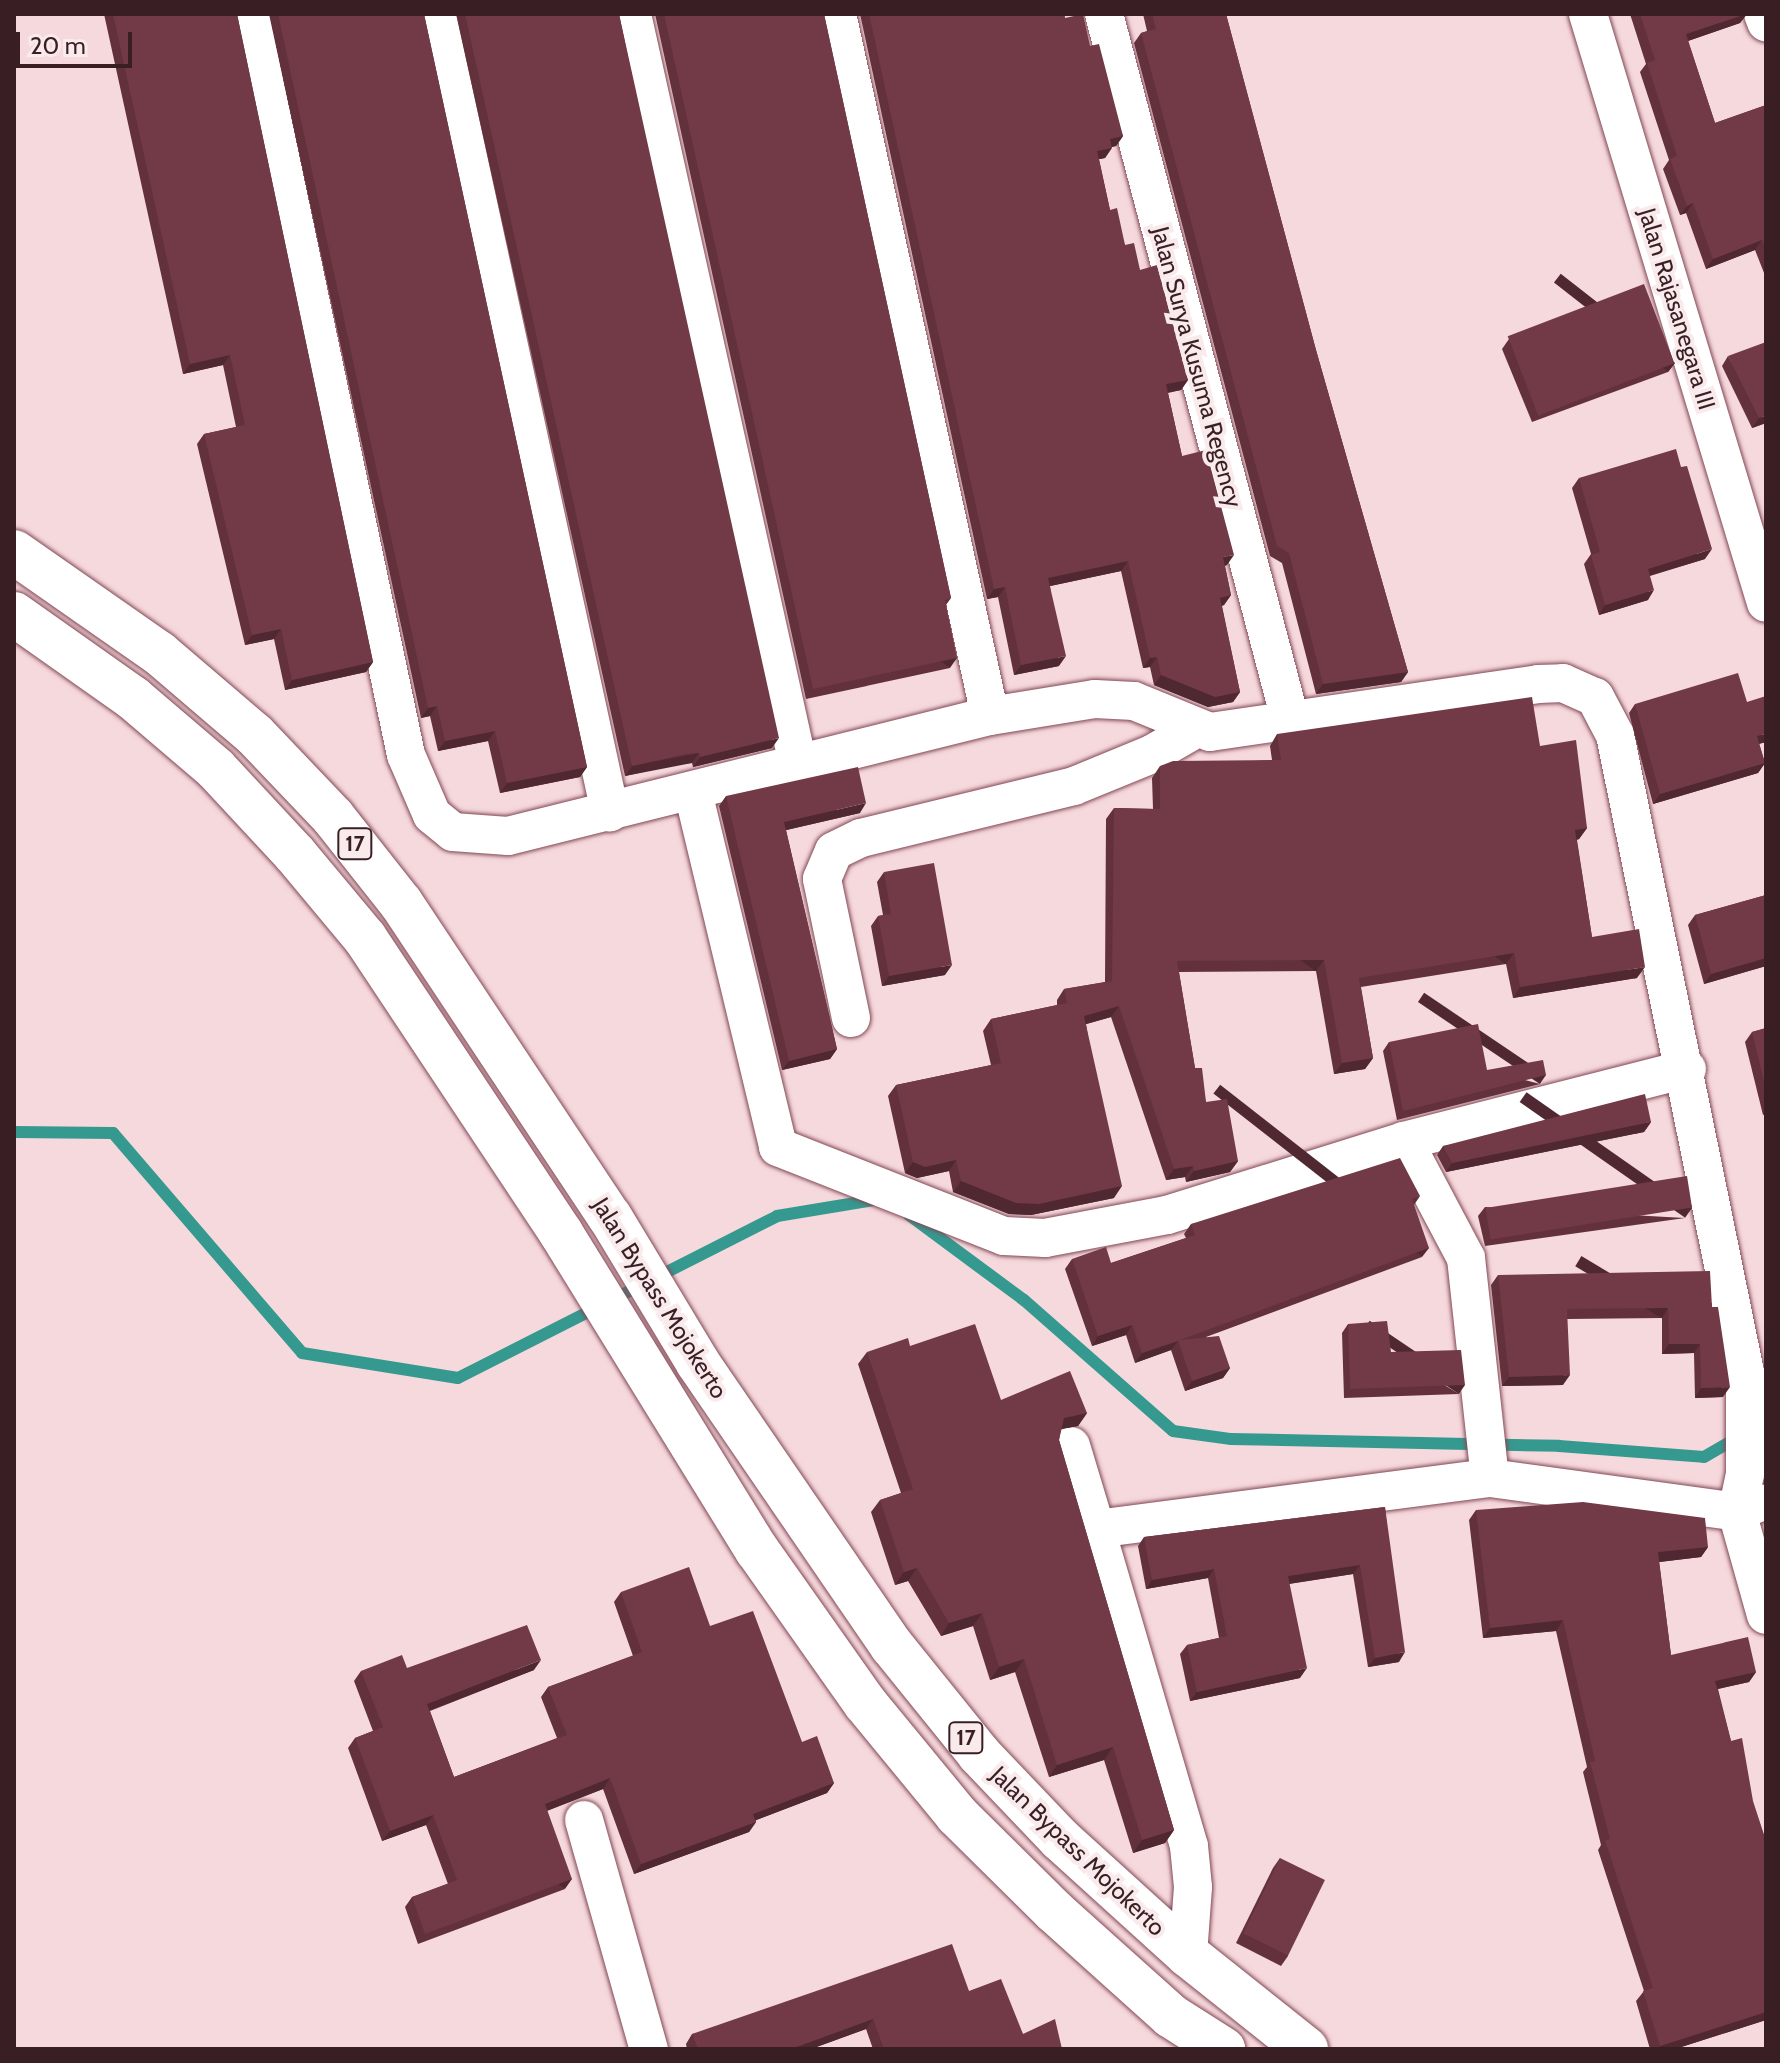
<!DOCTYPE html>
<style>
body{margin:0}
#map{position:relative;width:1780px;height:2063px;overflow:hidden;background:#f6d9dd;font-family:Cabin,sans-serif}
div>[style]{position:absolute}
.stream>*{height:12px;margin:-6px;padding:0 6px;transform-origin:6px;border-radius:6px;background:#359990}
.roads{filter:drop-shadow(0 0 2px #824754) drop-shadow(0 0 2px #824754)}
.minor>*{height:38px;margin:-19px;padding:0 19px;transform-origin:19px;border-radius:19px;background:#fff}
.trunk>*{height:44px;margin:-22px;padding:0 22px;transform-origin:22px;border-radius:22px;background:#fff}
.wall>*{inset:0;background:#62313c}
.shaded-wall>*{inset:0;background:#502831;transform-origin:0 0}
.building>*{inset:0;background:#723946;transform-origin:0 0}
span{translate:-50% -50%;white-space:nowrap;text-align:center;line-height:1.15;-webkit-text-stroke:8px #f9eaec;paint-order:stroke}
.shield-label span{padding:2px 6px;background:#f9eaec;border:2px solid;border-radius:6px;-webkit-text-stroke-width:0}
.shield-label{font-size:22px;color:#391f24;font-weight:700}
.street-label{font-size:24px;color:#391f24}
.frame{position:absolute;inset:0;border:16px solid #391f24;pointer-events:none}
.scale{position:absolute;left:16px;top:32px;width:116px;height:36px;box-sizing:border-box;border:4px solid #391f24;border-top:0;padding-left:10px;font-size:24px;line-height:28px;white-space:nowrap;color:#391f24;-webkit-text-stroke:6px #f9eaec;paint-order:stroke}
</style>
<div id="map">
<div class="stream">
<i style="left:14px;top:1132px;width:99px;rotate:0.6deg"></i>
<i style="left:113px;top:1133px;width:290px;rotate:49.3deg"></i>
<i style="left:302px;top:1353px;width:158px;rotate:9.1deg"></i>
<i style="left:458px;top:1378px;width:358px;rotate:-26.9deg"></i>
<i style="left:777px;top:1216px;width:104px;rotate:-9.4deg"></i>
<i style="left:909px;top:1215px;width:143px;rotate:36.5deg"></i>
<i style="left:1024px;top:1300px;width:198px;rotate:41.3deg"></i>
<i style="left:1173px;top:1431px;width:59px;rotate:7.9deg"></i>
<i style="left:1231px;top:1439px;width:328px;rotate:1.2deg"></i>
<i style="left:1559px;top:1446px;width:145px;rotate:4.3deg"></i>
<i style="left:1704px;top:1457px;width:72px;rotate:-30.1deg"></i>
</div>
<div class="roads">
<div class="minor">
<i style="left:250px;top:14px;width:757px;rotate:78.11deg"></i>
<i style="left:406px;top:755px;width:65px;rotate:66.6deg"></i>
<i style="left:432px;top:815px;width:27px;rotate:39deg"></i>
<i style="left:453px;top:832px;width:55px;rotate:4.2deg"></i>
<i style="left:508px;top:836px;width:497px;rotate:-14deg"></i>
<i style="left:990px;top:716px;width:106px;rotate:-9.2deg"></i>
<i style="left:1095px;top:699px;width:39px;rotate:3deg"></i>
<i style="left:1134px;top:701px;width:82px;rotate:22.2deg"></i>
<i style="left:1210px;top:732px;width:331px;rotate:-8.3deg"></i>
<i style="left:1538px;top:684px;width:25px;rotate:-2deg"></i>
<i style="left:1563px;top:683px;width:35px;rotate:24deg"></i>
<i style="left:1595px;top:697px;width:43px;rotate:62.2deg"></i>
<i style="left:1615px;top:735px;width:650px;rotate:78.47deg"></i>
<i style="left:1745px;top:1372px;width:102px;rotate:90deg"></i>
<i style="left:1745px;top:1474px;width:39px;rotate:102deg"></i>
<i style="left:1737px;top:1512px;width:107px;rotate:74.3deg"></i>
<i style="left:437px;top:14px;width:817px;rotate:77.77deg"></i>
<i style="left:632px;top:14px;width:768px;rotate:77.52deg"></i>
<i style="left:837px;top:14px;width:718px;rotate:77.7deg"></i>
<i style="left:1104px;top:14px;width:729px;rotate:75.22deg"></i>
<i style="left:1588px;top:14px;width:615px;rotate:73.18deg"></i>
<i style="left:1763px;top:14px;width:9px;rotate:69deg"></i>
<i style="left:693px;top:792px;width:365px;rotate:76.5deg"></i>
<i style="left:778px;top:1147px;width:243px;rotate:21.5deg"></i>
<i style="left:1004px;top:1236px;width:41px;rotate:2.8deg"></i>
<i style="left:1045px;top:1238px;width:124px;rotate:-10.7deg"></i>
<i style="left:1167px;top:1215px;width:248px;rotate:-17.3deg"></i>
<i style="left:1404px;top:1141px;width:292px;rotate:-14.3deg"></i>
<i style="left:851px;top:1018px;width:142px;rotate:-101.8deg"></i>
<i style="left:822px;top:879px;width:30px;rotate:-67deg"></i>
<i style="left:834px;top:851px;width:30px;rotate:-26deg"></i>
<i style="left:861px;top:838px;width:219px;rotate:-13.7deg"></i>
<i style="left:1074px;top:786px;width:84px;rotate:-22.3deg"></i>
<i style="left:1152px;top:754px;width:52px;rotate:-30deg"></i>
<i style="left:1404px;top:1141px;width:132px;rotate:62.1deg"></i>
<i style="left:1466px;top:1258px;width:221px;rotate:83.8deg"></i>
<i style="left:1071px;top:1446px;width:87px;rotate:73.2deg"></i>
<i style="left:584px;top:1820px;width:238px;rotate:74.2deg"></i>
<i style="left:1188px;top:1955px;width:68px;rotate:-85.8deg"></i>
<i style="left:1193px;top:1887px;width:41px;rotate:-95.6deg"></i>
<i style="left:1189px;top:1846px;width:330px;rotate:-106.4deg"></i>
<i style="left:1096px;top:1529px;width:397px;rotate:-7.4deg"></i>
<i style="left:1490px;top:1478px;width:249px;rotate:7.8deg"></i>
<i style="left:1737px;top:1512px;width:23px;rotate:-23deg"></i>
</div>
<div class="trunk">
<i style="left:14px;top:552px;width:177px;rotate:34.9deg"></i>
<i style="left:159px;top:653px;width:125px;rotate:40.5deg"></i>
<i style="left:254px;top:734px;width:115px;rotate:46.4deg"></i>
<i style="left:333px;top:817px;width:110px;rotate:51.7deg"></i>
<i style="left:401px;top:903px;width:377px;rotate:56.4deg"></i>
<i style="left:610px;top:1217px;width:170px;rotate:58.9deg"></i>
<i style="left:698px;top:1363px;width:343px;rotate:55.6deg"></i>
<i style="left:892px;top:1646px;width:139px;rotate:51.1deg"></i>
<i style="left:979px;top:1754px;width:117px;rotate:46.4deg"></i>
<i style="left:1060px;top:1839px;width:173px;rotate:42.2deg"></i>
<i style="left:1188px;top:1955px;width:151px;rotate:38.5deg"></i>
<i style="left:14px;top:614px;width:146px;rotate:35.2deg"></i>
<i style="left:133px;top:698px;width:109px;rotate:40.5deg"></i>
<i style="left:216px;top:769px;width:116px;rotate:47.1deg"></i>
<i style="left:295px;top:854px;width:109px;rotate:50.2deg"></i>
<i style="left:365px;top:938px;width:354px;rotate:56.4deg"></i>
<i style="left:561px;top:1233px;width:373px;rotate:58.3deg"></i>
<i style="left:757px;top:1550px;width:187px;rotate:54.8deg"></i>
<i style="left:865px;top:1703px;width:145px;rotate:50.6deg"></i>
<i style="left:957px;top:1815px;width:136px;rotate:44.7deg"></i>
<i style="left:1054px;top:1911px;width:157px;rotate:41.9deg"></i>
<i style="left:1171px;top:2016px;width:62px;rotate:32.4deg"></i>
</div>
</div>
<div class="wall">
<i style="clip-path:polygon(104px 14px,237px 14px,373px 662px,366px 672px,285px 690px,274px 639px,245px 645px,197px 444px,204px 434px,236px 427px,223px 365px,183px 374px)"></i>
<i style="clip-path:polygon(269px 14px,424px 14px,587px 767px,580px 777px,500px 793px,488px 741px,438px 751px,430px 716px,421px 718px)"></i>
<i style="clip-path:polygon(456px 14px,619px 14px,772px 748px,693px 767px,692px 763px,679px 764px,625px 776px)"></i>
<i style="clip-path:polygon(655px 14px,824px 14px,951px 598px,946px 605px,950px 668px,806px 699px)"></i>
<i style="clip-path:polygon(860px 14px,1064px 14px,1065px 18px,1090px 46px,1123px 136px,1116px 146px,1112px 147px,1105px 158px,1099px 159px,1110px 210px,1125px 245px,1140px 270px,1188px 380px,1181px 390px,1168px 393px,1182px 456px,1227px 565px,1225px 566px,1231px 595px,1224px 605px,1222px 606px,1240px 692px,1233px 702px,1208px 707px,1154px 685px,1150px 667px,1143px 668px,1121px 571px,1050px 586px,1059px 666px,1014px 675px,998px 597px,987px 599px)"></i>
<i style="clip-path:polygon(1143px 14px,1226px 14px,1316px 350px,1408px 672px,1401px 682px,1316px 694px,1282px 563px,1270px 556px,1134px 43px,1141px 33px,1147px 31px)"></i>
<i style="clip-path:polygon(1630px 14px,1747px 14px,1740px 23px,1688px 41px,1715px 123px,1766px 105px,1766px 278px,1755px 250px,1706px 269px,1686px 213px,1680px 215px,1663px 169px,1669px 160px,1640px 72px,1646px 64px)"></i>
<i style="clip-path:polygon(1509px 339px,1675px 363px,1668px 372px,1532px 422px,1502px 349px)"></i>
<i style="clip-path:polygon(1728px 356px,1766px 423px,1752px 428px,1722px 366px)"></i>
<i style="clip-path:polygon(1579px 478px,1705px 559px,1650px 576px,1648px 600px,1599px 615px,1584px 564px,1591px 554px,1572px 488px)"></i>
<i style="clip-path:polygon(1747px 702px,1766px 742px,1759px 744px,1765px 763px,1758px 773px,1653px 804px,1629px 713px,1635px 704px)"></i>
<i style="clip-path:polygon(1277px 734px,1540px 746px,1587px 828px,1579px 839px,1577px 840px,1592px 937px,1637px 978px,1513px 998px,1506px 964px,1361px 987px,1373px 1058px,1365px 1069px,1334px 1074px,1316px 971px,1179px 972px,1195px 1068px,1206px 1102px,1238px 1161px,1230px 1172px,1186px 1182px,1185px 1177px,1166px 1180px,1111px 1017px,1086px 1024px,1114px 1198px,1031px 1215px,1009px 1214px,953px 1192px,949px 1171px,917px 1178px,905px 1173px,888px 1096px,896px 1085px,991px 1065px,983px 1031px,991px 1019px,1057px 1005px,1057px 1000px,1064px 989px,1105px 982px,1106px 819px,1114px 808px,1153px 809px,1152px 778px,1160px 766px,1272px 760px,1270px 746px)"></i>
<i style="clip-path:polygon(726px 796px,860px 813px,786px 830px,837px 1049px,830px 1059px,782px 1070px,719px 806px)"></i>
<i style="clip-path:polygon(884px 872px,945px 975px,882px 986px,871px 926px,878px 916px,883px 915px,877px 882px)"></i>
<i style="clip-path:polygon(1766px 895px,1766px 966px,1704px 984px,1688px 925px,1695px 915px)"></i>
<i style="clip-path:polygon(1766px 1028px,1766px 1114px,1763px 1115px,1745px 1042px,1752px 1032px)"></i>
<i style="clip-path:polygon(1389px 1042px,1487px 1070px,1540px 1084px,1397px 1120px,1383px 1051px)"></i>
<i style="clip-path:polygon(1651px 1122px,1644px 1132px,1446px 1172px,1437px 1155px,1443px 1146px)"></i>
<i style="clip-path:polygon(1420px 1196px,1414px 1205px,1422px 1257px,1206px 1337px,1230px 1368px,1223px 1378px,1185px 1391px,1171px 1350px,1135px 1363px,1126px 1335px,1092px 1346px,1065px 1269px,1072px 1259px,1111px 1263px,1186px 1238px,1184px 1234px,1191px 1224px)"></i>
<i style="clip-path:polygon(1485px 1207px,1685px 1218px,1485px 1246px,1478px 1216px)"></i>
<i style="clip-path:polygon(1498px 1275px,1712px 1307px,1723px 1397px,1695px 1398px,1694px 1353px,1662px 1354px,1662px 1318px,1567px 1319px,1563px 1385px,1502px 1386px,1491px 1285px)"></i>
<i style="clip-path:polygon(1348px 1324px,1391px 1352px,1459px 1394px,1344px 1398px,1342px 1333px)"></i>
<i style="clip-path:polygon(867px 1352px,1001px 1400px,1087px 1413px,1078px 1426px,1061px 1429px,1059px 1440px,1174px 1830px,1165px 1843px,1133px 1853px,1104px 1760px,1049px 1777px,1015px 1672px,990px 1680px,973px 1626px,941px 1636px,908px 1581px,895px 1585px,871px 1512px,880px 1500px,901px 1493px,858px 1364px)"></i>
<i style="clip-path:polygon(1385px 1507px,1399px 1662px,1368px 1667px,1353px 1574px,1289px 1584px,1300px 1678px,1190px 1701px,1180px 1654px,1187px 1645px,1219px 1638px,1208px 1578px,1146px 1589px,1138px 1546px,1144px 1537px)"></i>
<i style="clip-path:polygon(1476px 1510px,1708px 1547px,1701px 1557px,1659px 1562px,1671px 1655px,1756px 1672px,1749px 1682px,1718px 1689px,1731px 1741px,1766px 1841px,1766px 2020px,1675px 2049px,1650px 2049px,1636px 2001px,1644px 1991px,1598px 1850px,1601px 1845px,1583px 1772px,1587px 1767px,1556px 1631px,1483px 1638px,1469px 1520px)"></i>
<i style="clip-path:polygon(621px 1592px,710px 1626px,834px 1783px,827px 1793px,756px 1820px,756px 1822px,749px 1832px,634px 1874px,603px 1789px,547px 1811px,565px 1889px,418px 1944px,405px 1907px,412px 1897px,448px 1884px,426px 1825px,382px 1841px,348px 1748px,355px 1738px,373px 1731px,354px 1681px,361px 1671px,407px 1668px,534px 1670px,430px 1711px,454px 1777px,557px 1738px,541px 1697px,548px 1687px,633px 1656px,614px 1602px)"></i>
<i style="clip-path:polygon(1280px 1858px,1288px 1956px,1281px 1966px,1236px 1943px,1273px 1868px)"></i>
<i style="clip-path:polygon(969px 1991px,1023px 2034px,1062px 2049px,873px 2049px,866px 2029px,811px 2049px,687px 2049px,686px 2044px,692px 2034px)"></i>
</div>
<div class="shaded-wall">
<i style="clip-path:polygon(1747px 14px,1740px 23px,1679px 44px,1686px 34px)"></i>
<i style="clip-path:polygon(1123px 136px,1116px 146px,1103px 149px,1110px 139px)"></i>
<i style="clip-path:polygon(1112px 148px,1105px 158px,1090px 161px,1097px 151px)"></i>
<i style="clip-path:polygon(1693px 203px,1686px 213px,1680px 215px,1687px 206px)"></i>
<i style="clip-path:polygon(1762px 240px,1755px 250px,1706px 269px,1713px 259px)"></i>
<i style="clip-path:polygon(230px 355px,223px 365px,183px 374px,190px 364px)"></i>
<i style="left:1675px;top:363px;width:11px;height:145px;rotate:128deg"></i>
<i style="clip-path:polygon(1188px 380px,1181px 390px,1159px 394px,1166px 384px)"></i>
<i style="clip-path:polygon(1766px 416px,1766px 423px,1752px 428px,1759px 418px)"></i>
<i style="clip-path:polygon(1712px 549px,1705px 559px,1641px 578px,1648px 569px)"></i>
<i style="clip-path:polygon(1234px 555px,1227px 565px,1216px 567px,1223px 557px)"></i>
<i style="clip-path:polygon(1128px 561px,1121px 571px,1041px 588px,1048px 578px)"></i>
<i style="clip-path:polygon(1005px 587px,998px 597px,987px 599px,994px 589px)"></i>
<i style="clip-path:polygon(1654px 590px,1648px 600px,1599px 615px,1605px 605px)"></i>
<i style="clip-path:polygon(1231px 595px,1224px 605px,1213px 608px,1220px 598px)"></i>
<i style="clip-path:polygon(281px 629px,274px 639px,245px 645px,252px 635px)"></i>
<i style="clip-path:polygon(1066px 656px,1059px 666px,1014px 675px,1021px 665px)"></i>
<i style="clip-path:polygon(1157px 657px,1150px 667px,1143px 668px,1150px 658px)"></i>
<i style="left:957px;top:658px;width:12px;height:147px;rotate:125deg"></i>
<i style="clip-path:polygon(373px 662px,366px 672px,285px 690px,292px 680px)"></i>
<i style="clip-path:polygon(1408px 672px,1401px 682px,1316px 694px,1323px 684px)"></i>
<i style="clip-path:polygon(1161px 675px,1240px 692px,1233px 702px,1208px 707px,1154px 685px)"></i>
<i style="clip-path:polygon(437px 706px,430px 716px,421px 718px,428px 708px)"></i>
<i style="clip-path:polygon(495px 731px,488px 741px,438px 751px,445px 741px)"></i>
<i style="clip-path:polygon(1766px 734px,1766px 742px,1750px 746px,1757px 736px)"></i>
<i style="clip-path:polygon(779px 738px,772px 748px,693px 767px,700px 757px)"></i>
<i style="clip-path:polygon(699px 753px,692px 763px,625px 776px,632px 766px)"></i>
<i style="clip-path:polygon(1765px 763px,1758px 773px,1653px 804px,1660px 794px)"></i>
<i style="clip-path:polygon(587px 767px,580px 777px,500px 793px,507px 783px)"></i>
<i style="clip-path:polygon(866px 803px,860px 813px,778px 832px,784px 822px)"></i>
<i style="clip-path:polygon(1587px 828px,1579px 839px,1568px 841px,1575px 830px)"></i>
<i style="left:1514px;top:953px;width:14px;height:157px;rotate:126deg"></i>
<i style="clip-path:polygon(1766px 958px,1766px 966px,1704px 984px,1711px 974px)"></i>
<i style="left:1324px;top:960px;width:14px;height:147px;rotate:126deg"></i>
<i style="clip-path:polygon(952px 965px,945px 975px,882px 986px,889px 976px)"></i>
<i style="clip-path:polygon(1645px 967px,1637px 978px,1513px 998px,1520px 987px)"></i>
<i style="clip-path:polygon(1119px 1006px,1111px 1017px,1076px 1027px,1084px 1016px)"></i>
<i style="clip-path:polygon(837px 1049px,830px 1059px,782px 1070px,789px 1061px)"></i>
<i style="clip-path:polygon(1373px 1058px,1365px 1069px,1334px 1074px,1342px 1063px)"></i>
<i style="left:1546px;top:1075px;width:11px;height:147px;rotate:124deg"></i>
<i style="clip-path:polygon(1651px 1122px,1644px 1132px,1446px 1172px,1452px 1163px)"></i>
<i style="clip-path:polygon(956px 1160px,949px 1171px,917px 1178px,905px 1173px,913px 1162px)"></i>
<i style="clip-path:polygon(1238px 1161px,1230px 1172px,1186px 1182px,1194px 1171px)"></i>
<i style="clip-path:polygon(1193px 1166px,1185px 1177px,1166px 1180px,1174px 1169px)"></i>
<i style="clip-path:polygon(961px 1181px,1122px 1186px,1114px 1198px,1031px 1215px,1009px 1214px,953px 1192px)"></i>
<i style="left:1692px;top:1208px;width:12px;height:202px;rotate:125deg"></i>
<i style="left:1429px;top:1248px;width:11px;height:265px;rotate:128deg"></i>
<i style="left:1668px;top:1308px;width:12px;height:101px;rotate:121deg"></i>
<i style="clip-path:polygon(1132px 1325px,1126px 1335px,1092px 1346px,1098px 1336px)"></i>
<i style="clip-path:polygon(1178px 1341px,1171px 1350px,1135px 1363px,1142px 1353px)"></i>
<i style="clip-path:polygon(1669px 1344px,1700px 1344px,1694px 1353px,1662px 1354px)"></i>
<i style="clip-path:polygon(1230px 1368px,1223px 1378px,1185px 1391px,1192px 1381px)"></i>
<i style="clip-path:polygon(1570px 1375px,1563px 1385px,1502px 1386px,1509px 1377px)"></i>
<i style="left:1465px;top:1385px;width:11px;height:115px;rotate:124deg"></i>
<i style="clip-path:polygon(1730px 1387px,1723px 1397px,1695px 1398px,1701px 1388px)"></i>
<i style="clip-path:polygon(1087px 1413px,1078px 1426px,1056px 1430px,1064px 1418px)"></i>
<i style="clip-path:polygon(1708px 1547px,1701px 1557px,1651px 1563px,1658px 1552px)"></i>
<i style="clip-path:polygon(1360px 1565px,1353px 1574px,1281px 1585px,1288px 1576px)"></i>
<i style="clip-path:polygon(917px 1568px,908px 1581px,895px 1585px,904px 1572px)"></i>
<i style="clip-path:polygon(1214px 1569px,1208px 1578px,1146px 1589px,1152px 1580px)"></i>
<i style="clip-path:polygon(982px 1613px,973px 1626px,941px 1636px,949px 1623px)"></i>
<i style="clip-path:polygon(1563px 1620px,1556px 1631px,1483px 1638px,1490px 1628px)"></i>
<i style="clip-path:polygon(1405px 1652px,1399px 1662px,1368px 1667px,1375px 1658px)"></i>
<i style="clip-path:polygon(1024px 1659px,1015px 1672px,990px 1680px,999px 1667px)"></i>
<i style="clip-path:polygon(541px 1660px,534px 1670px,420px 1714px,427px 1704px)"></i>
<i style="clip-path:polygon(1307px 1668px,1300px 1678px,1190px 1701px,1197px 1692px)"></i>
<i style="clip-path:polygon(1756px 1672px,1749px 1682px,1708px 1691px,1715px 1681px)"></i>
<i style="clip-path:polygon(1113px 1747px,1104px 1760px,1049px 1777px,1057px 1765px)"></i>
<i style="clip-path:polygon(610px 1778px,603px 1789px,538px 1814px,545px 1804px)"></i>
<i style="clip-path:polygon(834px 1783px,827px 1793px,746px 1824px,753px 1814px)"></i>
<i style="clip-path:polygon(433px 1815px,426px 1825px,382px 1841px,390px 1831px)"></i>
<i style="clip-path:polygon(756px 1822px,749px 1832px,634px 1874px,641px 1864px)"></i>
<i style="clip-path:polygon(1174px 1830px,1165px 1843px,1133px 1853px,1142px 1840px)"></i>
<i style="left:572px;top:1879px;width:12px;height:157px;rotate:125deg"></i>
<i style="clip-path:polygon(1766px 2012px,1766px 2020px,1675px 2049px,1658px 2049px,1660px 2046px)"></i>
<i style="clip-path:polygon(873px 2019px,866px 2029px,811px 2049px,791px 2049px)"></i>
</div>
<div class="building">
<i style="clip-path:polygon(113px 14px,237px 14px,373px 662px,292px 680px,281px 629px,252px 635px,204px 434px,245px 425px,238px 392px,230px 355px,190px 364px)"></i>
<i style="clip-path:polygon(278px 14px,424px 14px,587px 767px,507px 783px,495px 731px,445px 741px,437px 706px,428px 708px)"></i>
<i style="clip-path:polygon(465px 14px,619px 14px,779px 738px,700px 757px,699px 753px,686px 754px,632px 766px)"></i>
<i style="clip-path:polygon(664px 14px,824px 14px,951px 598px,945px 600px,957px 658px,813px 689px)"></i>
<i style="clip-path:polygon(869px 14px,1064px 14px,1065px 18px,1083px 14px,1090px 46px,1099px 44px,1123px 136px,1110px 139px,1112px 148px,1097px 151px,1110px 210px,1117px 208px,1125px 245px,1134px 243px,1140px 270px,1157px 265px,1188px 380px,1166px 384px,1182px 456px,1206px 450px,1234px 555px,1223px 557px,1231px 595px,1220px 598px,1240px 692px,1215px 697px,1161px 675px,1157px 657px,1150px 658px,1128px 561px,1048px 578px,1066px 656px,1021px 665px,1005px 587px,994px 589px)"></i>
<i style="clip-path:polygon(1152px 14px,1226px 14px,1316px 350px,1408px 672px,1323px 684px,1289px 553px,1277px 546px,1141px 33px,1156px 29px)"></i>
<i style="clip-path:polygon(1640px 14px,1746px 14px,1686px 34px,1715px 123px,1766px 105px,1766px 250px,1762px 240px,1713px 259px,1693px 203px,1687px 206px,1670px 159px,1677px 156px,1647px 63px,1655px 60px)"></i>
<i style="left:1644px;top:284px;width:85px;height:146px;rotate:69deg"></i>
<i style="clip-path:polygon(1766px 342px,1766px 416px,1759px 418px,1728px 356px)"></i>
<i style="clip-path:polygon(1676px 449px,1681px 467px,1687px 466px,1712px 549px,1648px 569px,1654px 590px,1605px 605px,1591px 555px,1600px 552px,1579px 478px)"></i>
<i style="clip-path:polygon(1738px 673px,1747px 702px,1766px 696px,1766px 734px,1757px 736px,1765px 763px,1660px 794px,1635px 704px)"></i>
<i style="clip-path:polygon(1532px 697px,1540px 746px,1576px 740px,1587px 828px,1575px 830px,1592px 937px,1639px 929px,1645px 967px,1520px 987px,1514px 953px,1359px 978px,1373px 1058px,1342px 1063px,1324px 960px,1177px 961px,1195px 1068px,1202px 1068px,1206px 1102px,1227px 1099px,1238px 1161px,1194px 1171px,1193px 1166px,1174px 1169px,1119px 1006px,1084px 1016px,1122px 1186px,1039px 1204px,1016px 1203px,961px 1181px,956px 1160px,925px 1167px,913px 1162px,896px 1085px,1001px 1063px,991px 1019px,1067px 1003px,1064px 989px,1112px 981px,1114px 808px,1160px 809px,1160px 766px,1173px 761px,1281px 760px,1277px 734px)"></i>
<i style="clip-path:polygon(858px 767px,866px 803px,784px 822px,837px 1049px,789px 1061px,726px 796px)"></i>
<i style="clip-path:polygon(934px 863px,952px 965px,889px 976px,878px 916px,891px 914px,884px 872px)"></i>
<i style="clip-path:polygon(1766px 895px,1766px 958px,1711px 974px,1695px 915px)"></i>
<i style="clip-path:polygon(1478px 1024px,1487px 1070px,1543px 1060px,1546px 1075px,1403px 1111px,1389px 1042px)"></i>
<i style="clip-path:polygon(1766px 1028px,1766px 1090px,1752px 1032px)"></i>
<i style="clip-path:polygon(1645px 1094px,1651px 1122px,1452px 1163px,1443px 1146px)"></i>
<i style="clip-path:polygon(1400px 1158px,1420px 1196px,1412px 1199px,1429px 1248px,1180px 1340px,1219px 1336px,1230px 1368px,1192px 1381px,1178px 1341px,1142px 1353px,1132px 1325px,1098px 1336px,1072px 1259px,1106px 1247px,1111px 1263px,1195px 1235px,1191px 1224px)"></i>
<i style="left:1687px;top:1176px;width:32px;height:204px;rotate:81deg"></i>
<i style="clip-path:polygon(1710px 1271px,1712px 1307px,1718px 1307px,1730px 1387px,1701px 1388px,1700px 1344px,1669px 1344px,1668px 1308px,1567px 1309px,1570px 1375px,1509px 1377px,1498px 1275px)"></i>
<i style="clip-path:polygon(1387px 1321px,1391px 1352px,1461px 1350px,1465px 1385px,1350px 1389px,1348px 1324px)"></i>
<i style="clip-path:polygon(975px 1324px,1001px 1400px,1070px 1371px,1087px 1413px,1064px 1418px,1059px 1440px,1174px 1830px,1142px 1840px,1113px 1747px,1057px 1765px,1024px 1659px,999px 1667px,982px 1613px,949px 1623px,917px 1568px,904px 1572px,880px 1500px,913px 1489px,867px 1352px,908px 1338px,910px 1346px)"></i>
<i style="clip-path:polygon(1583px 1502px,1705px 1518px,1708px 1547px,1658px 1552px,1671px 1655px,1748px 1637px,1756px 1672px,1715px 1681px,1731px 1741px,1742px 1738px,1753px 1801px,1766px 1841px,1766px 2012px,1660px 2046px,1643px 1991px,1653px 1988px,1605px 1840px,1610px 1839px,1590px 1762px,1595px 1761px,1563px 1620px,1490px 1628px,1476px 1510px)"></i>
<i style="clip-path:polygon(1385px 1507px,1405px 1652px,1375px 1658px,1360px 1565px,1288px 1576px,1307px 1668px,1197px 1692px,1187px 1645px,1227px 1636px,1214px 1569px,1152px 1580px,1144px 1537px)"></i>
<i style="clip-path:polygon(689px 1567px,710px 1626px,753px 1611px,802px 1742px,817px 1736px,834px 1783px,753px 1814px,756px 1822px,641px 1864px,610px 1778px,545px 1804px,572px 1879px,425px 1934px,412px 1897px,457px 1880px,433px 1815px,390px 1831px,355px 1738px,383px 1727px,361px 1671px,402px 1655px,407px 1668px,527px 1625px,541px 1660px,427px 1704px,454px 1777px,567px 1735px,548px 1687px,642px 1652px,621px 1592px)"></i>
<i style="left:1280px;top:1858px;width:50px;height:84px;rotate:26deg"></i>
<i style="clip-path:polygon(952px 1944px,969px 1991px,1001px 1979px,1023px 2034px,1055px 2019px,1062px 2049px,884px 2049px,873px 2019px,791px 2049px,698px 2049px,692px 2034px)"></i>
</div>
<div class="shield-label">
<span style="left:355px;top:844px">17</span>
<span style="left:966px;top:1738px">17</span>
</div>
<div class="street-label">
<span style="left:1677px;top:309px;rotate:73deg">Jalan Rajasanegara III</span>
<span style="left:1197px;top:367px;rotate:75deg">Jalan Surya Kusuma Regency</span>
<span style="left:660px;top:1298px;rotate:58deg">Jalan Bypass Mojokerto</span>
<span style="left:1078px;top:1851px;rotate:44deg">Jalan Bypass Mojokerto</span>
</div>
<div class="frame"></div>
<div class="scale">20 m</div>
</div>
